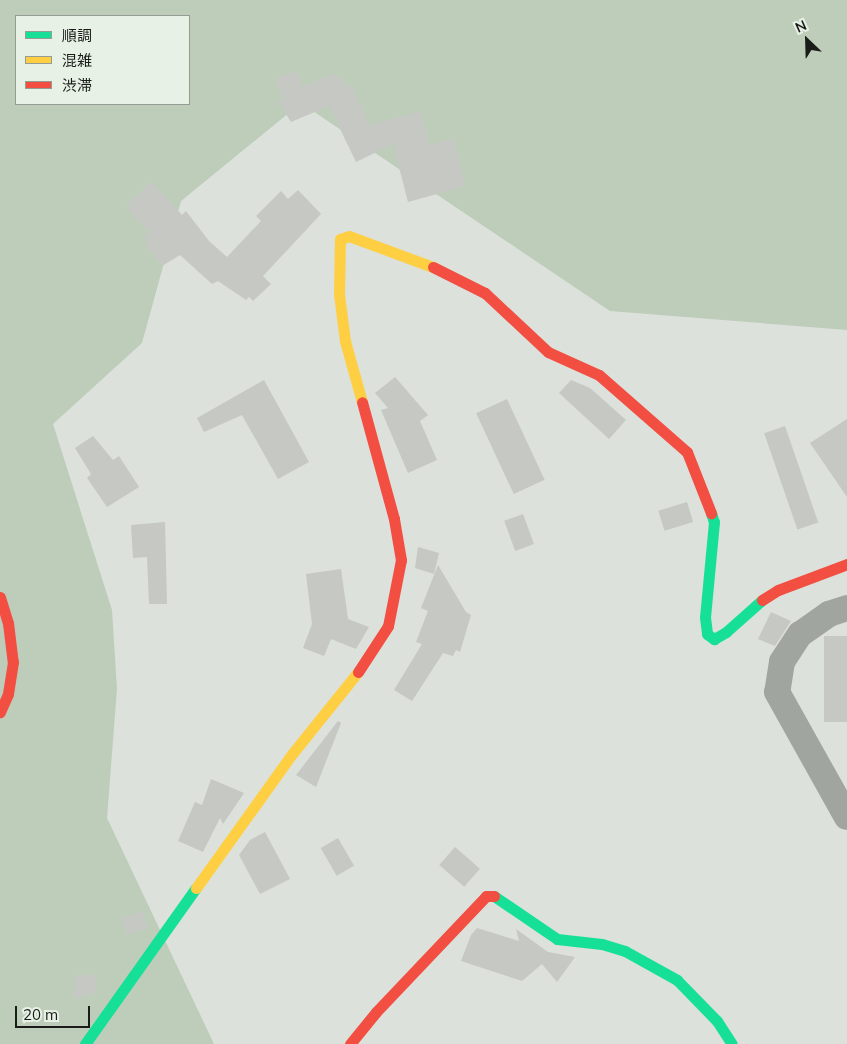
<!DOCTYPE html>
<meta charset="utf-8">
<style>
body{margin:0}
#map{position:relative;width:847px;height:1044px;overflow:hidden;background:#dce1db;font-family:Mulish,"Noto Sans JP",sans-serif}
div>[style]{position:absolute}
.green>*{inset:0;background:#bdcdb9}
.building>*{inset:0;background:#c5c8c3;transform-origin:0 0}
.street>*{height:26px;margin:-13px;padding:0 13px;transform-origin:13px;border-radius:13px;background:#a0a69f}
.fast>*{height:11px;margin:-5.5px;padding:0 5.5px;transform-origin:5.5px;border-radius:5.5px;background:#16e098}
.slow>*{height:11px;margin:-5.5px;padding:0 5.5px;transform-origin:5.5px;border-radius:5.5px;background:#ffcf43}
.jam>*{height:11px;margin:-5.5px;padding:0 5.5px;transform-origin:5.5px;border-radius:5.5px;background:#f24e42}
span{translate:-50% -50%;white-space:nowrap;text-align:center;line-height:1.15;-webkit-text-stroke:4.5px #e8f1e6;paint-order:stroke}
.legend{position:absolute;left:15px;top:15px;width:175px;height:90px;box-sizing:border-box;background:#e8f1e6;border:1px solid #959c94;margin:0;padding:6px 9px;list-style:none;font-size:15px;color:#191c18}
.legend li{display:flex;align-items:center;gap:10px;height:25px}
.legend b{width:25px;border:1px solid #959c94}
.north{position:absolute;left:782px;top:15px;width:50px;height:50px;-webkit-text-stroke:4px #e8f1e6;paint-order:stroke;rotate:336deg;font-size:14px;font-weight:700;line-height:20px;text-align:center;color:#191c18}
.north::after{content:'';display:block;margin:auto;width:18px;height:22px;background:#191c18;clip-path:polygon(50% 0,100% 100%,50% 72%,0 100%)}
.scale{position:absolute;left:15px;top:1006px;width:75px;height:22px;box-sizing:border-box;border:2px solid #191c18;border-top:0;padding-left:6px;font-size:15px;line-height:18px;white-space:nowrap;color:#191c18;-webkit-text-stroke:4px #e8f1e6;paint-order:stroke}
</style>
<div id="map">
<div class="green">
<i style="clip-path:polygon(evenodd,0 0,847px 0,847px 330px,610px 311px,301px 103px,181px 201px,142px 343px,53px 424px,112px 610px,117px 689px,107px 818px,214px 1044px,0 1044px,0 0,16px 16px,189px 16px,189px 104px,16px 104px,16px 16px)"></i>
</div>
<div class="building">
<i style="clip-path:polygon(295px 70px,303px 87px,334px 73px,337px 78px,340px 76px,346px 87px,351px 85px,370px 125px,421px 111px,430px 145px,453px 138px,466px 186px,408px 202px,393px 144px,356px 162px,329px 106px,291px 122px,278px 101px,283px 99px,275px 79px)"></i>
<i style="clip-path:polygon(151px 181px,182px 215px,186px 211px,209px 241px,227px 257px,261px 221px,256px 216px,281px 191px,288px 199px,298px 190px,321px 214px,263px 276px,271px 284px,253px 301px,249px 297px,246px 300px,218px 281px,212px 284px,180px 255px,162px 266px,145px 244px,147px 242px,143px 237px,149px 232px,125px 207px)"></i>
<i style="clip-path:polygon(395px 377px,428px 415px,420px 421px,437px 460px,408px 473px,381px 410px,388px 408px,375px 393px)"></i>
<i style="clip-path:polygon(264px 380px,309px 462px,278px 479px,242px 415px,204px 432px,197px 418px)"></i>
<i style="clip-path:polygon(571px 380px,590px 388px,626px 420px,609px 439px,559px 393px)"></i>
<i style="left:507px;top:399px;width:89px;height:34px;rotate:65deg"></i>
<i style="clip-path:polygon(847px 419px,847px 497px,810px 443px)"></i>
<i style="left:785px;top:426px;width:102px;height:22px;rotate:71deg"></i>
<i style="clip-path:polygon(93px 436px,113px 460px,119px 456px,139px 487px,107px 507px,87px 478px,91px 474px,75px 448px)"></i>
<i style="left:687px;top:502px;width:21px;height:30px;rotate:73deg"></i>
<i style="left:523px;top:514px;width:32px;height:20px;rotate:70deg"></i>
<i style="clip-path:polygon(165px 522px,167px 604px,149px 604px,147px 557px,133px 558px,131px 525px)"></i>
<i style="clip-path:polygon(418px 547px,439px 553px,434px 574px,415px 568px)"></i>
<i style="clip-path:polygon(438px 565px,466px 612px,471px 615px,460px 652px,456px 650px,453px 656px,443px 653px,412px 701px,394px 690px,422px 644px,416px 642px,428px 611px,421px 608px)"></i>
<i style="clip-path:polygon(341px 569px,348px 619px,369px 627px,356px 649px,331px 639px,324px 656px,303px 648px,312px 624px,306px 574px)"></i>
<i style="clip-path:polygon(771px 612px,791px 621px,775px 646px,758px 639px)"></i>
<i style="left:824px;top:636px;width:23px;height:86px"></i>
<i style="clip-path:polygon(338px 721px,341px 723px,316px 787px,296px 775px)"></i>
<i style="clip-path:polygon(211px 779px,244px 793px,223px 824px,220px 818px,203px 852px,178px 841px,195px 802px,202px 805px)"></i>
<i style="clip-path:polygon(265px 832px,290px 879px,260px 894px,239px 855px,250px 840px)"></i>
<i style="left:338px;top:838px;width:32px;height:20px;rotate:60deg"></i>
<i style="left:455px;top:847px;width:33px;height:24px;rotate:41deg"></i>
<i style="left:142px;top:911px;width:18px;height:22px;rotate:71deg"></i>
<i style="clip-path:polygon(477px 928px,519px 941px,516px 929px,548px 952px,575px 957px,557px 982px,542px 964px,522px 981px,461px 961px,471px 935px)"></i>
<i style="clip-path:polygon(74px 975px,95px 975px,95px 993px,74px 999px)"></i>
</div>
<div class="street">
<i style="left:847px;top:608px;width:19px;rotate:162deg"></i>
<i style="left:829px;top:614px;width:35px;rotate:145deg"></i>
<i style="left:800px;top:634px;width:33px;rotate:123deg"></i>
<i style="left:782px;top:662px;width:30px;rotate:99deg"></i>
<i style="left:777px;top:692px;width:143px;rotate:60.8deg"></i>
</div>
<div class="fast">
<i style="left:711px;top:513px;width:9px;rotate:72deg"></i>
<i style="left:714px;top:522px;width:95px;rotate:95.4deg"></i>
<i style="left:705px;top:617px;width:17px;rotate:83deg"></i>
<i style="left:707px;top:634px;width:9px;rotate:36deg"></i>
<i style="left:714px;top:639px;width:14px;rotate:-30deg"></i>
<i style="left:726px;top:632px;width:48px;rotate:-41.6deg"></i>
<i style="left:494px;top:896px;width:76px;rotate:34.3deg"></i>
<i style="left:557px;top:939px;width:45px;rotate:6.3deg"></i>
<i style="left:602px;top:944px;width:24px;rotate:17deg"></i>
<i style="left:625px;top:951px;width:60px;rotate:29.1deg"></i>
<i style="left:677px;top:980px;width:57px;rotate:45.7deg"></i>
<i style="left:717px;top:1021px;width:27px;rotate:57deg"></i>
<i style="left:85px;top:1044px;width:191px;rotate:-54.6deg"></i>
</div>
<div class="slow">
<i style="left:362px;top:402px;width:63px;rotate:-105.6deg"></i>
<i style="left:345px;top:341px;width:47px;rotate:-97.3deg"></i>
<i style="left:339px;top:294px;width:55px;rotate:-89deg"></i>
<i style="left:340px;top:239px;width:9px;rotate:-18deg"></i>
<i style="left:349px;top:236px;width:90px;rotate:20.3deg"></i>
<i style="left:196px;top:888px;width:165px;rotate:-54.4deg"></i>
<i style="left:292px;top:754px;width:105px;rotate:-51.2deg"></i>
</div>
<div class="jam">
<i style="left:433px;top:267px;width:58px;rotate:26.6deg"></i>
<i style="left:485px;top:293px;width:86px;rotate:43.1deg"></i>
<i style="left:548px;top:352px;width:56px;rotate:24.3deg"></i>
<i style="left:599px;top:375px;width:117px;rotate:41.2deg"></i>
<i style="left:687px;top:452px;width:66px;rotate:68.5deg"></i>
<i style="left:0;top:597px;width:27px;rotate:73deg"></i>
<i style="left:8px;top:623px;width:39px;rotate:83deg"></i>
<i style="left:13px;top:662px;width:32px;rotate:99deg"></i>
<i style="left:8px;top:694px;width:20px;rotate:114deg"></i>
<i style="left:762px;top:600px;width:19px;rotate:-32deg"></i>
<i style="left:778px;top:590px;width:74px;rotate:-20.6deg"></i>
<i style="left:358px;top:672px;width:55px;rotate:-56.9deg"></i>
<i style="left:388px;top:626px;width:67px;rotate:-78.9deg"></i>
<i style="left:401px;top:560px;width:42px;rotate:-99.7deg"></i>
<i style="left:394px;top:519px;width:121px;rotate:-105.3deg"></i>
<i style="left:350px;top:1044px;width:41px;rotate:-50.9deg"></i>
<i style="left:376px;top:1012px;width:160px;rotate:-46.5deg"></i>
<i style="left:486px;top:896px;width:8px"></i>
</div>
<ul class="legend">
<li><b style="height:6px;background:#16e098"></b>順調</li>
<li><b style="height:6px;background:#ffcf43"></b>混雑</li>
<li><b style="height:6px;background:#f24e42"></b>渋滞</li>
</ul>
<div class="north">N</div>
<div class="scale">20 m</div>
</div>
